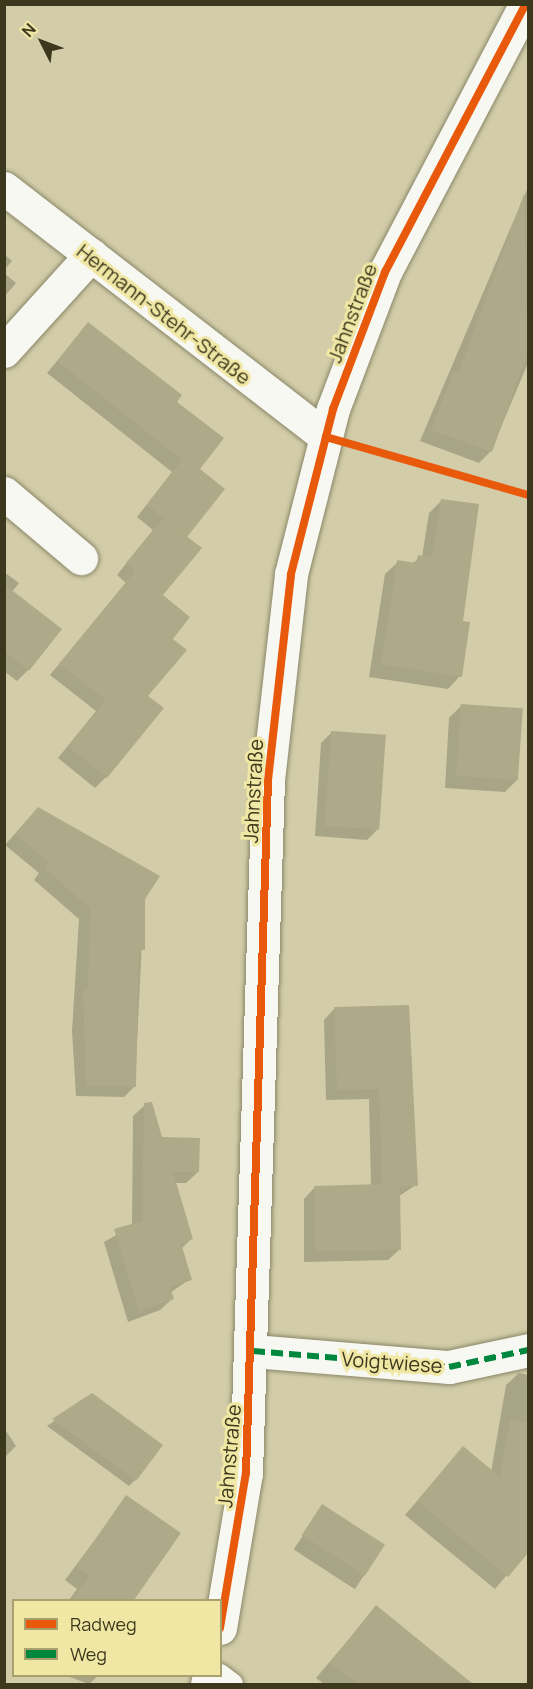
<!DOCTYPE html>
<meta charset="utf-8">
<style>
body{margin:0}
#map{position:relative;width:533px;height:1689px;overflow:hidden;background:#d2cda8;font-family:Manrope,sans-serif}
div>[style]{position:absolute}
.shadow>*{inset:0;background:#0003;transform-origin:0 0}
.building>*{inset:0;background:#aea988;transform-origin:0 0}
.roads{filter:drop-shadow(0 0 2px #8a8669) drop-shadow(0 0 2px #8a8669)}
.lane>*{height:22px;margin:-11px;padding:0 11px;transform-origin:11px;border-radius:11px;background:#f8f8f2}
.street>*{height:33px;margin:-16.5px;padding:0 16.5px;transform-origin:16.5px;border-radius:16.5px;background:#f8f8f2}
.secondary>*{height:33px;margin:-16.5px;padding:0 16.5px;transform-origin:16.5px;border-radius:16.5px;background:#f8f8f2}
.quiet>*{height:6px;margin-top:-3px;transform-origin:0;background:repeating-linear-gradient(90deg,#00873e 0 12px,transparent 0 18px)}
.cycleway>*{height:8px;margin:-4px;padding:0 4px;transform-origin:4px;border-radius:4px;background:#e8590c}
span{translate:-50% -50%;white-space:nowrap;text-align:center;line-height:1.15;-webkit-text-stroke:6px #f0e7a4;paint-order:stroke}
.street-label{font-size:20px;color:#3c381d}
.frame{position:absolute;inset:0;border:6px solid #3c381d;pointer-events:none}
.legend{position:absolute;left:12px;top:1599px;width:210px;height:78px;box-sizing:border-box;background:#f0e7a4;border:2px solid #a8a16e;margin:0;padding:8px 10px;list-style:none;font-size:18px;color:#3c381d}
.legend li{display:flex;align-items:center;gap:12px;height:30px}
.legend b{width:30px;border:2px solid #a8a16e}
.north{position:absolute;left:12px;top:12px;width:60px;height:60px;-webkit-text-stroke:4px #f0e7a4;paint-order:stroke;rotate:312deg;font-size:16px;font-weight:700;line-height:24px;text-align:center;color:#3c381d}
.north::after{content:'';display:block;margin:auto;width:21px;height:27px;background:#3c381d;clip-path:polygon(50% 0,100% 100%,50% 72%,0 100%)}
</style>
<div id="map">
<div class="shadow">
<i style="clip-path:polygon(528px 187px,528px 363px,491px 451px,479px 463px,420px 441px)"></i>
<i style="clip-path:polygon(4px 254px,12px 261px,4px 270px)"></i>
<i style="clip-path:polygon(4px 273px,16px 283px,4px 297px)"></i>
<i style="clip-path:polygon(88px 324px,175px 402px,197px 469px,185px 537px,161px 595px,171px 639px,106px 777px,95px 788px,58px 758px,96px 711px,50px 675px,126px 583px,117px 575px,153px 530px,137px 517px,172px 472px,47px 373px)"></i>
<i style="clip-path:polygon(442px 500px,461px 623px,460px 676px,448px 689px,369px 677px,385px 574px,398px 562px,411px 564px,422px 557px,429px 513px)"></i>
<i style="clip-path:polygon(4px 572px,19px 583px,12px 592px,28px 670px,17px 681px,4px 671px)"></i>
<i style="clip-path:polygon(462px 705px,517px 780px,505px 792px,445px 788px,449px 718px)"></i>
<i style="clip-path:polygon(332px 732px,378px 829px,367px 840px,315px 836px,321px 743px)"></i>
<i style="clip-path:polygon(27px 820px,144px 899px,135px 1086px,124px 1097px,76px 1096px,72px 1031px,79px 919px,34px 880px,39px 873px,5px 845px)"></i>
<i style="clip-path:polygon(408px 1006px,416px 1185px,399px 1196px,400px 1249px,388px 1260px,304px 1262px,304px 1199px,315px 1187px,371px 1186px,369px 1099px,326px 1100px,324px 1020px,335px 1008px)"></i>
<i style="clip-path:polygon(145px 1105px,161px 1139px,198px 1172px,186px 1183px,174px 1183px,191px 1239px,181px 1249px,190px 1279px,170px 1293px,172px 1299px,160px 1310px,128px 1322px,104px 1242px,132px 1226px,133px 1116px)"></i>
<i style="clip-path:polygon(519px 1373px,528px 1375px,528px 1550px,495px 1589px,405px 1515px,463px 1448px,491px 1472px,506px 1385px)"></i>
<i style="clip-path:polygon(92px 1395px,135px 1480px,129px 1486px,47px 1426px)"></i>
<i style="clip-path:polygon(4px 1428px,16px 1446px,4px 1458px)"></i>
<i style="clip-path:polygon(127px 1497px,179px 1533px,132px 1600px,69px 1600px,77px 1589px,65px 1580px)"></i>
<i style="left:322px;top:1506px;width:73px;height:52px;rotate:33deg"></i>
<i style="clip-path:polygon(376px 1607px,471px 1684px,324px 1684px,316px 1678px)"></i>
<i style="clip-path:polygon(67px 1676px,98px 1676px,89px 1684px)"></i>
</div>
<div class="building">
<i style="clip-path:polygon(524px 194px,528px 352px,492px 452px,431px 430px,453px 372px,458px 374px)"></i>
<i style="clip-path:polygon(88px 322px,182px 395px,177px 402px,224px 438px,200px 469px,225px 489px,187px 537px,147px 505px,182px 460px,57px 361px)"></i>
<i style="clip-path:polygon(441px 499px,479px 504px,463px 621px,470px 622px,462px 677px,381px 664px,397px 560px,416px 563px,418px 555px,432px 557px)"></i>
<i style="clip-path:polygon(163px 518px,202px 548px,163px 595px,190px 617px,173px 639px,187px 650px,148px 696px,164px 708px,107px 778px,68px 746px,106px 700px,59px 664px,135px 571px,126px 563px)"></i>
<i style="clip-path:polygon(4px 584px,62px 629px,29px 671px,4px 651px)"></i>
<i style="left:461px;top:704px;width:62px;height:72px;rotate:4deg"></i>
<i style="left:331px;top:731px;width:55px;height:95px;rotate:4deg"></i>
<i style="clip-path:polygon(38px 807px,160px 876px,145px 899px,145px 950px,139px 950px,136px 1087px,86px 1086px,83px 989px,88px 989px,90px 908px,44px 868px,48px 862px,15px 834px)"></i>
<i style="clip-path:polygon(409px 1005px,418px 1186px,400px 1186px,401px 1250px,315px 1251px,314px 1186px,382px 1184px,379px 1089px,337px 1090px,334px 1007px)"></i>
<i style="clip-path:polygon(152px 1102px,162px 1137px,200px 1138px,199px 1172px,173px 1172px,193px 1239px,181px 1243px,192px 1280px,170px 1287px,174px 1299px,139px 1311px,114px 1229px,142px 1221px,144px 1103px)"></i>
<i style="clip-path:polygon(92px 1393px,163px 1445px,136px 1481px,52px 1419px)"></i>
<i style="clip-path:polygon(510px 1420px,528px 1422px,528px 1553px,508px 1577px,417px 1501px,463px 1446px,500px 1477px)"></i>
<i style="clip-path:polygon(126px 1495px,181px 1533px,134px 1600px,72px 1600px,89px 1576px,76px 1567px)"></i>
<i style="left:322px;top:1504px;width:75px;height:37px;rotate:33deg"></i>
<i style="clip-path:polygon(376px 1605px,473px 1684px,358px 1684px,330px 1663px)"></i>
</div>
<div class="roads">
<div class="lane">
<i style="left:220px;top:1675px;width:15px;rotate:37deg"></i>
</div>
<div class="street">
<i style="left:4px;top:188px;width:407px;rotate:37.7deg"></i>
<i style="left:4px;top:351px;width:130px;rotate:-47.8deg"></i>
<i style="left:4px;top:493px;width:101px;rotate:40.2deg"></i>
<i style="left:253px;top:1351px;width:197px;rotate:4.7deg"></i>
<i style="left:449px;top:1367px;width:81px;rotate:-12.1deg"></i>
</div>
<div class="secondary">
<i style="left:220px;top:1628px;width:157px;rotate:-80.5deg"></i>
<i style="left:246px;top:1473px;width:693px;rotate:-88.18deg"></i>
<i style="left:268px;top:780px;width:207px;rotate:-83.6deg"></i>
<i style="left:291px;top:574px;width:170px;rotate:-75.7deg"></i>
<i style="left:333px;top:409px;width:147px;rotate:-69.2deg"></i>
<i style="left:385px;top:272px;width:303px;rotate:-62.3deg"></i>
<i style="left:207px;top:1684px;width:8px;rotate:-76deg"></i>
</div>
</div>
<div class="quiet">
<i style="left:253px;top:1351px;width:197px;rotate:4.7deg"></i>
<i style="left:449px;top:1367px;width:81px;rotate:-12.1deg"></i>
</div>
<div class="cycleway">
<i style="left:326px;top:437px;width:210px;rotate:16deg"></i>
<i style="left:220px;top:1628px;width:157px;rotate:-80.5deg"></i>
<i style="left:246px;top:1473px;width:693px;rotate:-88.18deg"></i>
<i style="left:268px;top:780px;width:207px;rotate:-83.6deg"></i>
<i style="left:291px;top:574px;width:170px;rotate:-75.7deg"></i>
<i style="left:333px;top:409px;width:147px;rotate:-69.2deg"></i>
<i style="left:385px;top:272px;width:303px;rotate:-62.3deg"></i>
</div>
<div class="street-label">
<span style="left:352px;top:313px;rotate:-69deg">Jahnstraße</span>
<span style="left:164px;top:314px;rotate:38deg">Hermann-Stehr-Straße</span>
<span style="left:253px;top:791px;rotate:-87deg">Jahnstraße</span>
<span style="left:392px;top:1362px;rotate:4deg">Voigtwiese</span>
<span style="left:229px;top:1456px;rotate:-85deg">Jahnstraße</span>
</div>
<div class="frame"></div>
<ul class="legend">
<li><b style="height:8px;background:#e8590c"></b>Radweg</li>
<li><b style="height:8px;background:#00873e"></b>Weg</li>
</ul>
<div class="north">N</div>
</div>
